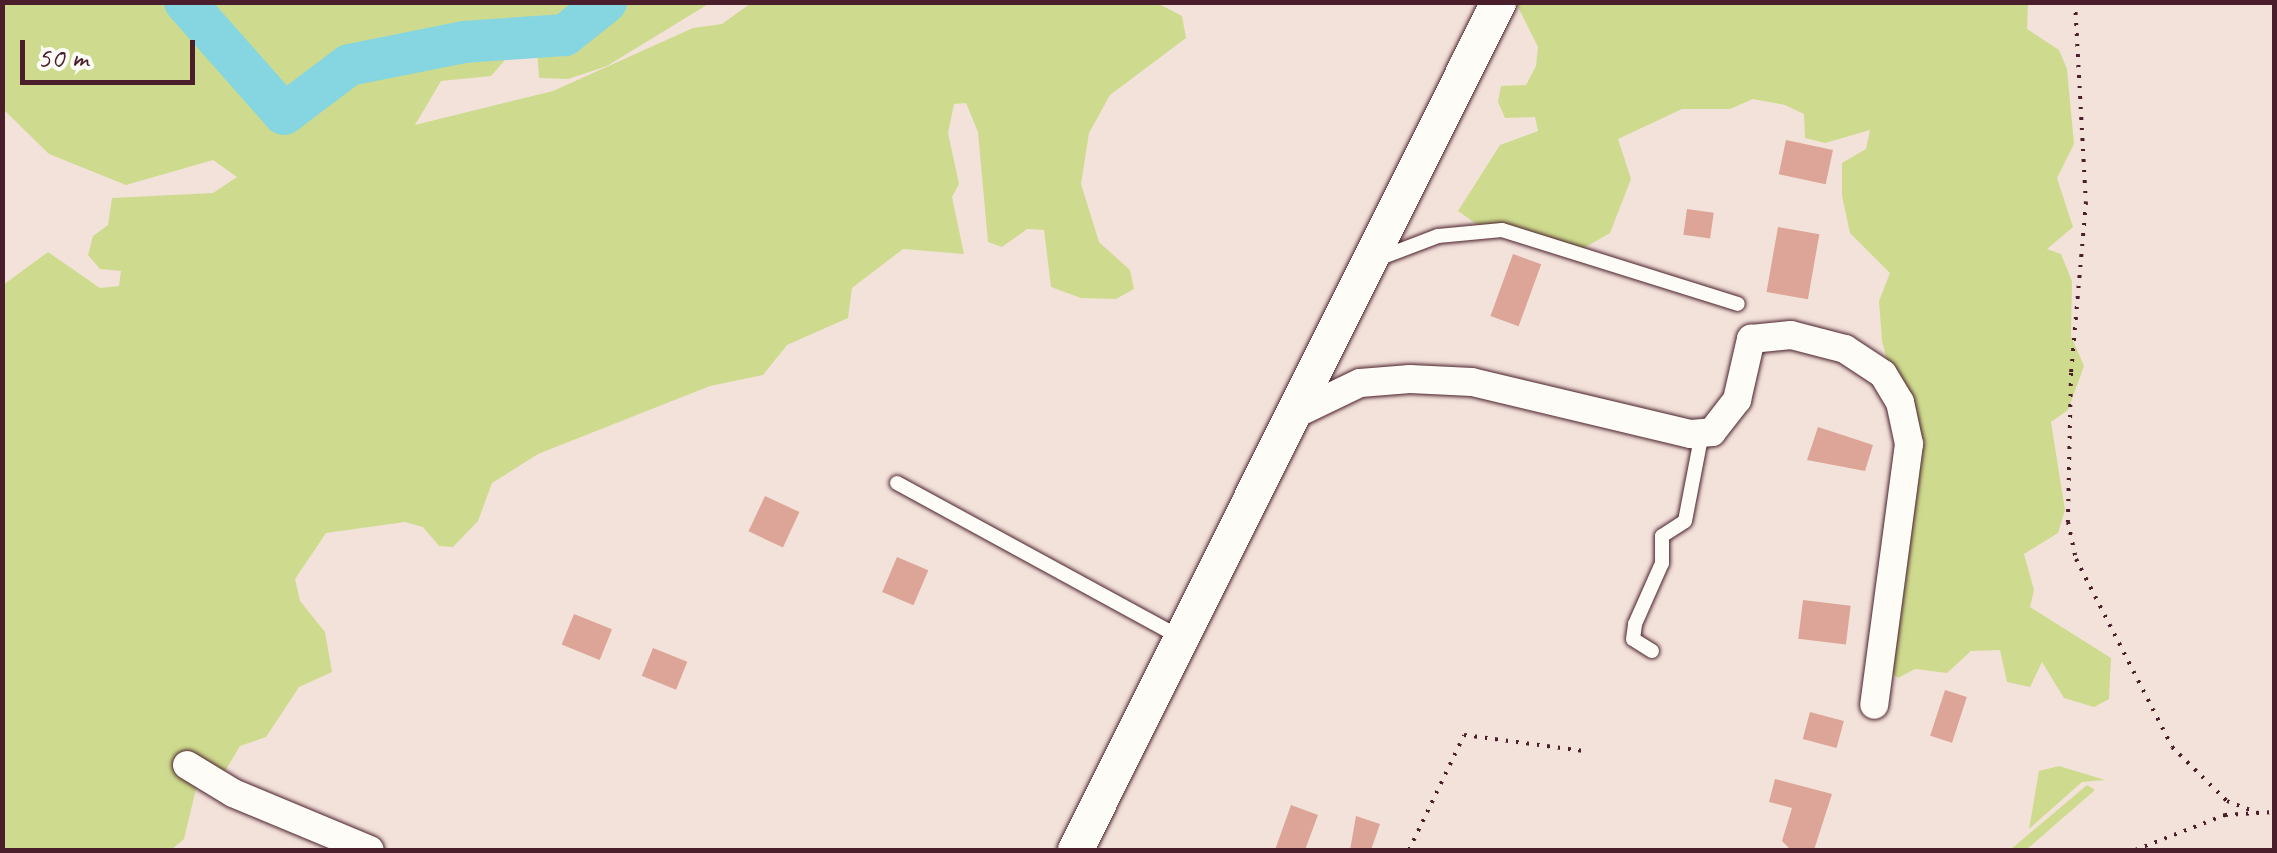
<!DOCTYPE html>
<style>
body{margin:0}
#map{position:relative;width:2277px;height:853px;overflow:hidden;background:#f3e2da;font-family:Caveat,sans-serif}
div>[style]{position:absolute}
.green>*{inset:0;background:#cedb8e}
.river>*{height:42px;margin:-21px;padding:0 21px;transform-origin:21px;border-radius:21px;background:#86d6e1}
.building>*{inset:0;background:#dda597;transform-origin:0 0}
.path>*{height:4px;margin-top:-2px;transform-origin:0;background:repeating-linear-gradient(90deg,#4a1f2b 0 2.5px,transparent 0 10.5px)}
.roads{filter:drop-shadow(0 0 2px #4a1f2b) drop-shadow(0 0 2px #4a1f2b)}
.service>*{height:14px;margin:-7px;padding:0 7px;transform-origin:7px;border-radius:7px;background:#fdfcf7}
.minor>*{height:28px;margin:-14px;padding:0 14px;transform-origin:14px;border-radius:14px;background:#fdfcf7}
.tertiary>*{height:35px;margin:-17.5px;padding:0 17.5px;transform-origin:17.5px;border-radius:17.5px;background:#fdfcf7}
span{translate:-50% -50%;white-space:nowrap;text-align:center;line-height:1.15;-webkit-text-stroke:9px #fdfcf7;paint-order:stroke}
.frame{position:absolute;inset:0;border:5px solid #4a1f2b;pointer-events:none}
.scale{position:absolute;left:20px;top:40px;width:175px;height:45px;box-sizing:border-box;border:5px solid #4a1f2b;border-top:0;padding-left:12px;font-size:30px;line-height:35px;white-space:nowrap;color:#4a1f2b;-webkit-text-stroke:8px #fdfcf7;paint-order:stroke}
</style>
<div id="map">
<div class="green">
<i style="clip-path:polygon(2px 3px,710px 3px,607px 66px,568px 79px,539px 78px,537px 50px,511px 53px,491px 76px,441px 81px,415px 125px,553px 91px,693px 28px,722px 24px,751px 3px,1157px 3px,1182px 16px,1186px 38px,1110px 95px,1089px 133px,1081px 184px,1099px 242px,1130px 270px,1134px 289px,1116px 299px,1081px 298px,1051px 287px,1044px 230px,1027px 229px,1002px 247px,988px 242px,978px 132px,966px 103px,954px 104px,948px 133px,959px 184px,952px 197px,964px 254px,903px 249px,852px 288px,848px 318px,787px 345px,763px 375px,710px 386px,538px 454px,492px 483px,478px 521px,453px 547px,439px 546px,423px 527px,405px 522px,326px 533px,295px 579px,300px 601px,325px 632px,332px 672px,299px 687px,266px 737px,240px 746px,221px 778px,196px 789px,184px 839px,171px 850px,3px 850px,3px 285px,48px 252px,100px 288px,119px 286px,121px 271px,100px 269px,88px 255px,93px 236px,108px 225px,112px 198px,213px 193px,237px 177px,213px 160px,126px 185px,49px 154px,3px 109px)"></i>
<i style="clip-path:polygon(1516px 3px,2028px 3px,2027px 29px,2059px 50px,2067px 69px,2074px 144px,2057px 178px,2073px 227px,2047px 249px,2061px 254px,2072px 281px,2071px 336px,2084px 366px,2068px 410px,2051px 422px,2065px 510px,2058px 533px,2024px 554px,2034px 590px,2030px 607px,2111px 658px,2109px 699px,2094px 707px,2064px 698px,2042px 662px,2030px 687px,2007px 682px,2000px 650px,1971px 651px,1947px 673px,1915px 669px,1898px 678px,1883px 666px,1885px 640px,1901px 617px,1883px 525px,1915px 465px,1882px 341px,1879px 301px,1890px 273px,1850px 233px,1842px 196px,1842px 163px,1866px 149px,1870px 130px,1825px 143px,1805px 138px,1804px 114px,1785px 105px,1753px 99px,1730px 109px,1682px 109px,1618px 139px,1631px 179px,1610px 233px,1584px 248px,1492px 235px,1458px 211px,1500px 145px,1538px 131px,1535px 117px,1505px 118px,1498px 102px,1501px 86px,1526px 85px,1536px 66px,1538px 47px)"></i>
<i style="clip-path:polygon(2059px 766px,2105px 780px,2082px 782px,2029px 829px,2039px 771px)"></i>
<i style="clip-path:polygon(2087px 785px,2095px 790px,2026px 850px,2010px 850px)"></i>
</div>
<div class="river">
<i style="left:185px;top:2px;width:149px;rotate:48.5deg"></i>
<i style="left:284px;top:114px;width:81px;rotate:-37deg"></i>
<i style="left:349px;top:65px;width:117px;rotate:-11.3deg"></i>
<i style="left:464px;top:42px;width:101px;rotate:-4deg"></i>
<i style="left:565px;top:35px;width:53px;rotate:-38.8deg"></i>
</div>
<div class="building">
<i style="left:1786px;top:140px;width:48px;height:35px;rotate:12deg"></i>
<i style="left:1687px;top:209px;width:27px;height:26px;rotate:8deg"></i>
<i style="left:1778px;top:227px;width:42px;height:66px;rotate:10deg"></i>
<i style="left:1513px;top:254px;width:30px;height:66px;rotate:20deg"></i>
<i style="clip-path:polygon(1818px 427px,1873px 445px,1865px 471px,1807px 460px)"></i>
<i style="left:765px;top:496px;width:38px;height:39px;rotate:25deg"></i>
<i style="left:897px;top:557px;width:34px;height:38px;rotate:23deg"></i>
<i style="left:1803px;top:600px;width:48px;height:39px;rotate:7deg"></i>
<i style="left:574px;top:614px;width:41px;height:33px;rotate:22deg"></i>
<i style="left:653px;top:648px;width:37px;height:30px;rotate:22deg"></i>
<i style="left:1945px;top:690px;width:23px;height:48px;rotate:18deg"></i>
<i style="left:1810px;top:712px;width:35px;height:28px;rotate:15deg"></i>
<i style="clip-path:polygon(1775px 779px,1832px 794px,1814px 850px,1791px 850px,1782px 841px,1792px 808px,1769px 802px)"></i>
<i style="clip-path:polygon(1291px 805px,1318px 815px,1305px 850px,1275px 850px)"></i>
<i style="clip-path:polygon(1356px 816px,1380px 824px,1371px 850px,1350px 850px)"></i>
</div>
<div class="path">
<i style="left:2075px;top:2px;width:200px;rotate:86.9deg"></i>
<i style="left:2086px;top:202px;width:172px;rotate:95deg"></i>
<i style="left:2071px;top:373px;width:149px;rotate:91.2deg"></i>
<i style="left:2068px;top:522px;width:38px;rotate:78deg"></i>
<i style="left:2076px;top:559px;width:211px;rotate:62.9deg"></i>
<i style="left:2172px;top:747px;width:77px;rotate:44.5deg"></i>
<i style="left:2227px;top:801px;width:33px;rotate:21deg"></i>
<i style="left:1409px;top:850px;width:127px;rotate:-64.4deg"></i>
<i style="left:1464px;top:735px;width:121px;rotate:7.6deg"></i>
<i style="left:2135px;top:850px;width:97px;rotate:-21.3deg"></i>
<i style="left:2225px;top:815px;width:49px;rotate:-3.5deg"></i>
</div>
<div class="roads">
<div class="service">
<i style="left:1375px;top:260px;width:67px;rotate:-20.9deg"></i>
<i style="left:1438px;top:236px;width:64px;rotate:-5.4deg"></i>
<i style="left:1502px;top:230px;width:247px;rotate:17.4deg"></i>
<i style="left:897px;top:483px;width:321px;rotate:28.6deg"></i>
<i style="left:1652px;top:651px;width:22px;rotate:-148deg"></i>
<i style="left:1633px;top:639px;width:15px;rotate:-82deg"></i>
<i style="left:1635px;top:624px;width:67px;rotate:-66.1deg"></i>
<i style="left:1662px;top:563px;width:27px;rotate:-90deg"></i>
<i style="left:1662px;top:536px;width:27px;rotate:-33deg"></i>
<i style="left:1685px;top:521px;width:90px;rotate:-79.1deg"></i>
</div>
<div class="minor">
<i style="left:1291px;top:416px;width:76px;rotate:-25.6deg"></i>
<i style="left:1360px;top:383px;width:50px;rotate:-4.6deg"></i>
<i style="left:1410px;top:379px;width:62px;rotate:2.8deg"></i>
<i style="left:1472px;top:382px;width:225px;rotate:13.4deg"></i>
<i style="left:1691px;top:434px;width:21px;rotate:-5deg"></i>
<i style="left:1712px;top:432px;width:41px;rotate:-52deg"></i>
<i style="left:1737px;top:400px;width:63px;rotate:-77.1deg"></i>
<i style="left:1751px;top:339px;width:40px;rotate:-5.7deg"></i>
<i style="left:1791px;top:335px;width:56px;rotate:14.5deg"></i>
<i style="left:1845px;top:349px;width:45px;rotate:33.3deg"></i>
<i style="left:1883px;top:374px;width:33px;rotate:59deg"></i>
<i style="left:1900px;top:402px;width:43px;rotate:77.9deg"></i>
<i style="left:1909px;top:444px;width:263px;rotate:97.6deg"></i>
<i style="left:187px;top:765px;width:54px;rotate:31.3deg"></i>
<i style="left:233px;top:793px;width:148px;rotate:22.6deg"></i>
</div>
<div class="tertiary">
<i style="left:1075px;top:850px;width:948px;rotate:-63.49deg"></i>
</div>
</div>
<div class="frame"></div>
<div class="scale">50 m</div>
</div>
